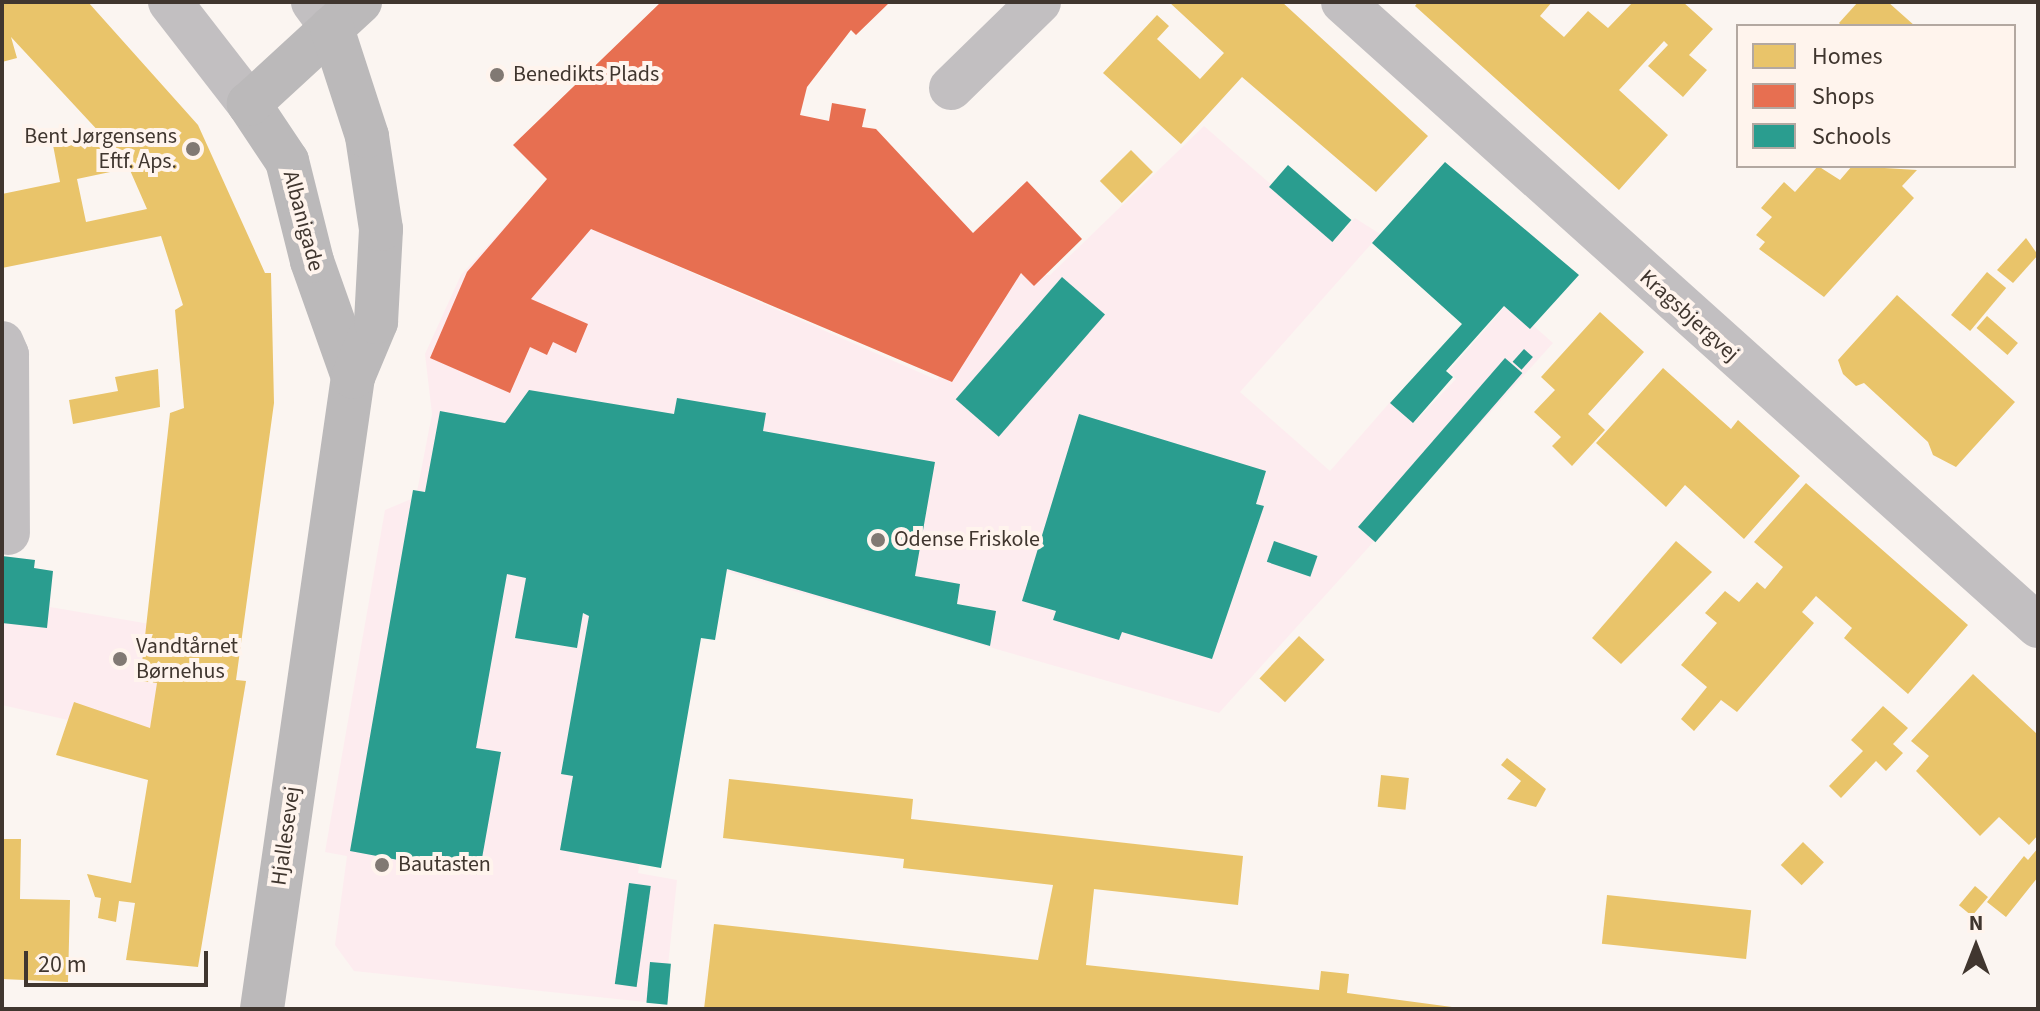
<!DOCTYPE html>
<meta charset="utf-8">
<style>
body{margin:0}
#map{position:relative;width:2040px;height:1011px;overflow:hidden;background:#fbf5f1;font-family:"Source Sans 3",sans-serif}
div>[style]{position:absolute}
.education>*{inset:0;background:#fdecef}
.homes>*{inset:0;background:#e9c46a;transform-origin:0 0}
.shops>*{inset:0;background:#e76f51}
.schools>*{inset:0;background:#2a9d8f;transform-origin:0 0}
.minor>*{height:44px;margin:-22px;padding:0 22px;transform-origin:22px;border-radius:22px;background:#c2bfc1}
.major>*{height:44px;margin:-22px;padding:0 22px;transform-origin:22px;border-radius:22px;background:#bbb9ba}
.dots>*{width:22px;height:22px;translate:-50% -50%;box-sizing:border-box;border:4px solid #fff4ed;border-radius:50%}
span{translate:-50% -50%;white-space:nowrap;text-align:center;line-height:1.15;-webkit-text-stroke:8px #fff4ed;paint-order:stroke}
.poi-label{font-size:22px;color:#40362f}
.left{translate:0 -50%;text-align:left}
.right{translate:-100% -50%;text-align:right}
.street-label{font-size:22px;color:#40362f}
.frame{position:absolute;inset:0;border:4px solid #40362f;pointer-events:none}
.legend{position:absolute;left:1736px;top:24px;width:280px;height:144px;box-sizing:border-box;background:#fff4ed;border:2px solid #b3a8a1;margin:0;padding:10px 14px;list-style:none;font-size:24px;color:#40362f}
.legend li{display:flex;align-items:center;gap:16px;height:40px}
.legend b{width:40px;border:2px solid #b3a8a1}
.north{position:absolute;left:1936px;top:907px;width:80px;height:80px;-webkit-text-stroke:6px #fff4ed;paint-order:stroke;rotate:0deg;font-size:22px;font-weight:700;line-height:32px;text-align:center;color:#40362f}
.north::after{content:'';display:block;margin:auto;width:28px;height:36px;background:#40362f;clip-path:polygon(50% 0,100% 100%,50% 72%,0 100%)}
.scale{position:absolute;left:24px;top:951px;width:184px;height:36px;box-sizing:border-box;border:4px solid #40362f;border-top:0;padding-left:10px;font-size:24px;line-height:28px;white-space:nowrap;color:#40362f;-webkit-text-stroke:6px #fff4ed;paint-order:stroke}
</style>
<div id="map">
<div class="education">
<i style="clip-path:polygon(1204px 126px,1335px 240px,1355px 218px,1380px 234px,1240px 392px,1330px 471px,1391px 401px,1415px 422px,1456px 379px,1449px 371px,1508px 303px,1553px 343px,1219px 713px,725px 571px,687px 617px,638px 873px,677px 880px,664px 1004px,354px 971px,335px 945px,347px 856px,325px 852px,385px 510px,416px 497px,432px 414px,425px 354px,461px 275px,536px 192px,581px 224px,937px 380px,1011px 274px,1050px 275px)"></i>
<i style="clip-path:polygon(2px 556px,35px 560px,34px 568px,53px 571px,50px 607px,150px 624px,236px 680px,246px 681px,232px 766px,155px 754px,68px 720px,2px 705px)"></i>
</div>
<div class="homes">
<i style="clip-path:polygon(evenodd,2px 2px,88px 2px,198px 125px,265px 273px,271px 273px,274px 403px,236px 680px,246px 681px,198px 967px,126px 960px,135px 903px,119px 901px,116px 922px,98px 918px,101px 898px,95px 897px,87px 874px,131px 883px,148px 780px,56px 755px,74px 702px,150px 728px,157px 683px,140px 681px,170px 413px,184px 408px,175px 310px,183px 305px,161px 236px,2px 268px,2px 194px,60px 182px,53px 145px,102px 135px,11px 37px,17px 58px,2px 62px,2px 2px,129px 168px,147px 209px,86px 222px,77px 179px,129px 168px)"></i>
<i style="clip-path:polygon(1169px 2px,1282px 2px,1428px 136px,1376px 192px,1242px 77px,1181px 144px,1103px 73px,1157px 15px,1169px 26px,1157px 39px,1200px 79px,1224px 53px)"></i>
<i style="clip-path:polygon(1418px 2px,1552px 2px,1540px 16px,1564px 37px,1588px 11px,1608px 28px,1633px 2px,1683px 2px,1713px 29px,1689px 55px,1707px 70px,1683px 97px,1648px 66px,1668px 45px,1664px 41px,1619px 90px,1668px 135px,1619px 190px,1415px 6px)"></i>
<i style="clip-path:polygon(1858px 2px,1888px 2px,1915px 26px,1842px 26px,1839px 23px)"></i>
<i style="left:1131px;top:150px;width:31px;height:44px;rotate:45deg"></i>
<i style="clip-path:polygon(1818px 166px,1840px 180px,1852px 166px,1917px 170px,1902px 186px,1914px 198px,1824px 297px,1759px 249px,1765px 242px,1756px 235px,1772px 217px,1761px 208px,1784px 182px,1795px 192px)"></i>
<i style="clip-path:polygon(2026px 238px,2038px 255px,2013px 283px,1997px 270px)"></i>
<i style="left:1987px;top:272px;width:25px;height:56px;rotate:40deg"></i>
<i style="clip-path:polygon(1897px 295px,2015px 402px,1956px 467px,1933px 455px,1928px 442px,1864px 383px,1856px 386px,1843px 374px,1838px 360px)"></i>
<i style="clip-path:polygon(1600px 312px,1644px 352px,1588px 414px,1605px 430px,1572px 466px,1552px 446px,1561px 437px,1534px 412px,1555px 390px,1541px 377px)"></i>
<i style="left:1987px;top:316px;width:41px;height:16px;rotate:41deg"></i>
<i style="clip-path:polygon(1663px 368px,1731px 429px,1738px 420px,1800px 476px,1744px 539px,1685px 485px,1666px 507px,1596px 443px)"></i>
<i style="clip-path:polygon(158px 369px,160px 407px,73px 424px,69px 400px,118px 391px,115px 377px)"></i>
<i style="clip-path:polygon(1806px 483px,1968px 625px,1908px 694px,1844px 638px,1852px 628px,1816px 596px,1802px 612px,1814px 623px,1737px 712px,1721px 700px,1694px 731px,1681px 719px,1707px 687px,1681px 665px,1717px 623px,1705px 613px,1725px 591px,1739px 602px,1757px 582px,1765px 589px,1783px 567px,1754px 542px)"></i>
<i style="clip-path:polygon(1676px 541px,1712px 572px,1621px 664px,1592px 638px)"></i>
<i style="left:1299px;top:636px;width:35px;height:58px;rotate:43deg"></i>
<i style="clip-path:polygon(1973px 674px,2038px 735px,2038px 835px,2029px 845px,1999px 817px,1980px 836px,1916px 771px,1929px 756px,1911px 741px)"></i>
<i style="clip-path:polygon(1883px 706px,1908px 728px,1893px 744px,1903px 753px,1886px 771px,1876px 761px,1841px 798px,1829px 786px,1863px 751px,1851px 740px)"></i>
<i style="clip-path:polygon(1507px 758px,1546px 789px,1536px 807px,1507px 799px,1521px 781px,1501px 765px)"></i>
<i style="left:1381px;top:775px;width:28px;height:32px;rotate:6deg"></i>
<i style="clip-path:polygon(729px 779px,913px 799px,911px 819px,1243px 856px,1238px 905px,1094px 889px,1086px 965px,1319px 990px,1321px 971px,1349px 974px,1347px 993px,1467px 1009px,704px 1009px,714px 924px,1038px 960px,1053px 885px,903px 868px,904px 859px,723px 838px)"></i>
<i style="clip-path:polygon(2px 839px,21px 839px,20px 899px,70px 900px,68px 982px,2px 979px)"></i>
<i style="left:1803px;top:842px;width:29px;height:32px;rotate:44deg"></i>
<i style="clip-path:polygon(2038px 848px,2038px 877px,2006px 917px,1987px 902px,2024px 856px,2028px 860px)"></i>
<i style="left:1975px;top:886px;width:17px;height:25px;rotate:40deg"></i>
<i style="left:1607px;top:895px;width:145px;height:49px;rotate:6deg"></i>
</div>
<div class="shops">
<i style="clip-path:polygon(661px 2px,890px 2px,856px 35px,851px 30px,807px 87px,800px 115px,829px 121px,832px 103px,866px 109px,862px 127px,876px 129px,973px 233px,1027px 181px,1082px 239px,1034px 286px,1021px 273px,952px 382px,591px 229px,531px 299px,588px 324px,576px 353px,553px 342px,547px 355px,530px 347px,510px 393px,430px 358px,467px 272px,547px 179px,513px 145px)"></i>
</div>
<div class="schools">
<i style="clip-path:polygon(1445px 162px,1579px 275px,1530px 329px,1504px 306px,1446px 371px,1453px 377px,1413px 423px,1390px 403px,1462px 324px,1372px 243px)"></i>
<i style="left:1288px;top:165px;width:84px;height:29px;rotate:41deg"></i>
<i style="left:1062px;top:277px;width:57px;height:162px;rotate:41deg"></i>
<i style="left:1524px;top:349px;width:12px;height:17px;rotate:42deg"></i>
<i style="left:1505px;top:358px;width:23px;height:224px;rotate:41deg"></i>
<i style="clip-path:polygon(529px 390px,674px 414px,677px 398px,766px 413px,763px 431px,935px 462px,915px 576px,960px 584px,957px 604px,996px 611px,990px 646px,727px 569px,715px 640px,701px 638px,661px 868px,560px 850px,573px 776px,561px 774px,589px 616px,583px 613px,577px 648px,515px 638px,526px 578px,507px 574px,476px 748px,501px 752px,479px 875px,350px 851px,413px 490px,425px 492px,440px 411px,505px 423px)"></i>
<i style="clip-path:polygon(1079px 414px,1266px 471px,1256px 504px,1264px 506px,1212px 659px,1122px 632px,1119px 640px,1053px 620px,1056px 611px,1022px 601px)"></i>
<i style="left:1274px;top:541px;width:46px;height:22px;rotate:19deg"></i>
<i style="clip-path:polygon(2px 556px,35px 560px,34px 568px,53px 571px,47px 628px,2px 623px)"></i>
<i style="left:629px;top:883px;width:22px;height:102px;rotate:8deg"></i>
<i style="left:650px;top:962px;width:21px;height:41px;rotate:5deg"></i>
</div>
<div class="minor">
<i style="left:170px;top:2px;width:129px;rotate:52.2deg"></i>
<i style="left:313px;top:2px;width:32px;rotate:54deg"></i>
<i style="left:1343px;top:2px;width:934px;rotate:41.92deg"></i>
<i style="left:951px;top:88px;width:123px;rotate:-44.3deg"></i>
<i style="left:2px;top:343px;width:13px;rotate:67deg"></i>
<i style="left:7px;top:355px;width:178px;rotate:89.7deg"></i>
</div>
<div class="major">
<i style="left:353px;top:377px;width:123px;rotate:-109.5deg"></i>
<i style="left:312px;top:261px;width:103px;rotate:-104deg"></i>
<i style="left:287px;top:161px;width:69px;rotate:-123.7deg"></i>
<i style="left:249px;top:104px;width:151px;rotate:-42.6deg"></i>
<i style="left:262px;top:1009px;width:639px;rotate:-81.81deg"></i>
<i style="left:353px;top:377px;width:60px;rotate:-67.3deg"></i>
<i style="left:376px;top:322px;width:93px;rotate:-86.9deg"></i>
<i style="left:381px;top:229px;width:94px;rotate:-98.6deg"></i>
<i style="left:367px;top:136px;width:114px;rotate:-108deg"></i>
</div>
<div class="dots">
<i style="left:497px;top:75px;background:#817973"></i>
<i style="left:193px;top:149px;background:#817973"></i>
<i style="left:878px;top:540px;background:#817973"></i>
<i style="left:120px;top:659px;background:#817973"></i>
<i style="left:382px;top:865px;background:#817973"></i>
</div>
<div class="poi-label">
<span class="left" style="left:513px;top:75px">Benedikts Plads</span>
<span class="right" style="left:177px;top:149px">Bent Jørgensens<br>Eftf. Aps.</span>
<span class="left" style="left:894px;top:540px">Odense Friskole</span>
<span class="left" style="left:136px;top:659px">Vandtårnet<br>Børnehus</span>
<span class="left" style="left:398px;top:865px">Bautasten</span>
</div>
<div class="street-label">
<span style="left:303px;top:221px;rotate:75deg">Albanigade</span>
<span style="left:1689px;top:316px;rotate:42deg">Kragsbjergvej</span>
<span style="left:286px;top:836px;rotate:-82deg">Hjallesevej</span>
</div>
<div class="frame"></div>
<ul class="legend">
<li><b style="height:22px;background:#e9c46a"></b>Homes</li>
<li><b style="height:22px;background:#e76f51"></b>Shops</li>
<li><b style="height:22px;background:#2a9d8f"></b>Schools</li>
</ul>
<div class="north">N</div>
<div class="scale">20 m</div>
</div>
